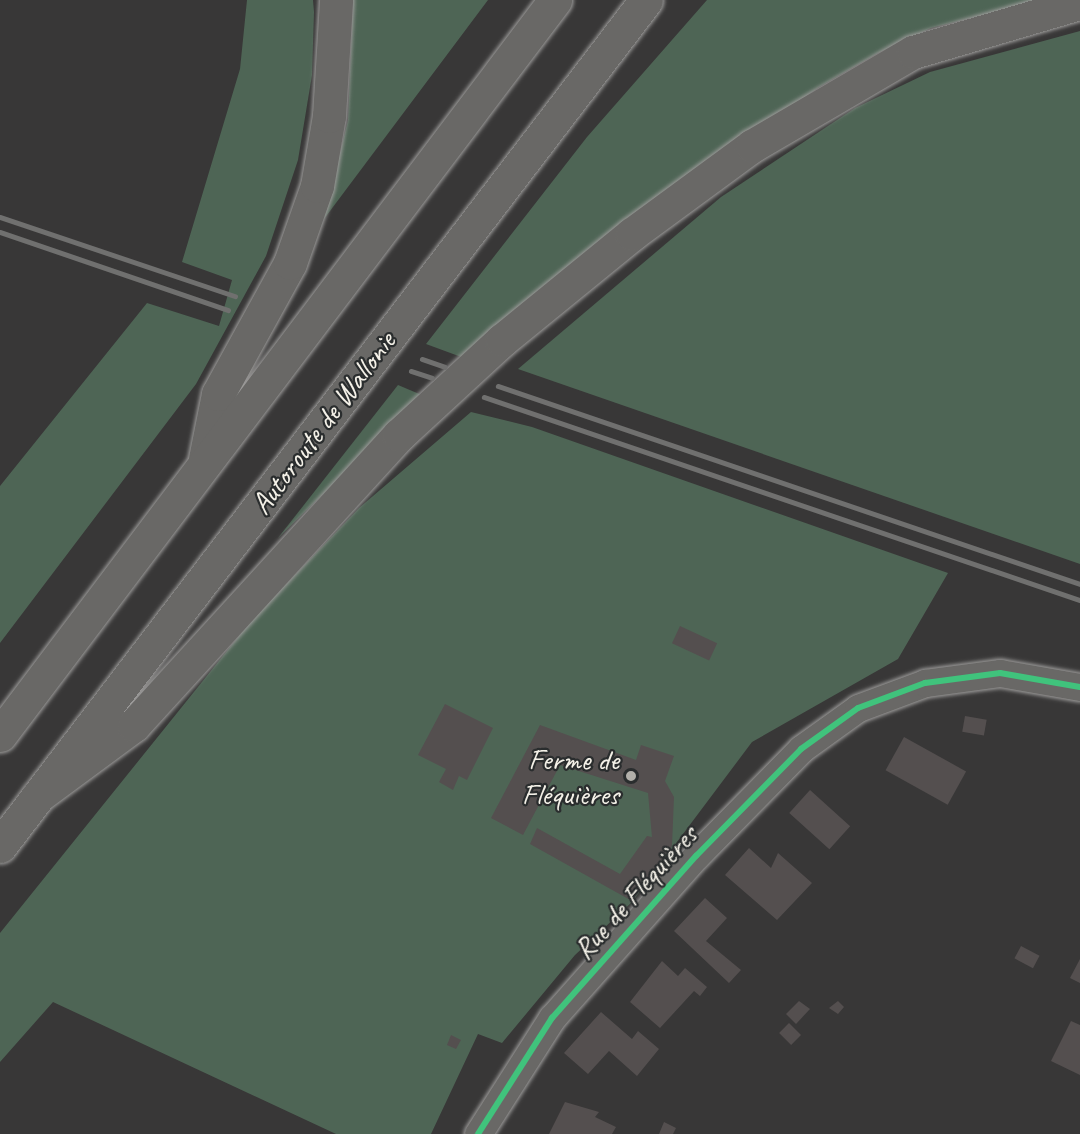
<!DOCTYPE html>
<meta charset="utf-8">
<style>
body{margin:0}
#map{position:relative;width:1080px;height:1134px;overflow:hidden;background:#383737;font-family:Caveat,sans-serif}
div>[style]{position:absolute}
.green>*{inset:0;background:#4e6555}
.building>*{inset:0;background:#544f4f;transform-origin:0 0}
.roads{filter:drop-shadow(0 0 2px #9d9c9b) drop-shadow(0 0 2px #9d9c9b)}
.minor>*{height:27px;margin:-13.5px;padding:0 13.5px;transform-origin:13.5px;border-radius:13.5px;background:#696866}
.motorway>*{height:33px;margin:-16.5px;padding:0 16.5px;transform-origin:16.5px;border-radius:16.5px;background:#696866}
.rail>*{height:4.5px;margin:-2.25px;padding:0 2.25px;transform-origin:2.25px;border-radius:2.25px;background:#70706f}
.cycleway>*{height:6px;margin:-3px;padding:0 3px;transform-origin:3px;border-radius:3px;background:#40c37c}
.dots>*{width:16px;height:16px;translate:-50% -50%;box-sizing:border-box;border:3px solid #2a2d2e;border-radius:50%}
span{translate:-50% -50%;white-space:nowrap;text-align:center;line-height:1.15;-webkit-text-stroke:4.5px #2a2d2e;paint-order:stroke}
.street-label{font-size:30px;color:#f4f1e8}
.poi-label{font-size:30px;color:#f4f1e8}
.right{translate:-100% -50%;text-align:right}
</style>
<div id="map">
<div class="green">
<i style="clip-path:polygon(247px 0,313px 0,314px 12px,312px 75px,298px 160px,266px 256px,196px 384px,0 643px,0 486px,147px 303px,219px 326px,232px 280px,182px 262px,240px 69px)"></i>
<i style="clip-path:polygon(353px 0,488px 0,324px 219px,348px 120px)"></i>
<i style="clip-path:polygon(707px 0,1043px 0,931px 28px,878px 53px,819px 87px,641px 213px,464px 358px,426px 344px,587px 137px)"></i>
<i style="clip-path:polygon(1080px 31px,1080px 564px,518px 369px,721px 197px,855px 108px,930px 72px)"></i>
<i style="clip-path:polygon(398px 385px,424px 396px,278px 538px)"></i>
<i style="clip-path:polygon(471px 412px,532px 427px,948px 573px,898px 659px,752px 742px,632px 902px,575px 955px,502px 1043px,478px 1034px,431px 1134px,336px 1134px,53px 1002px,0 1062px,0 933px,251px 621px,359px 508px)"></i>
</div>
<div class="building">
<i style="left:680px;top:626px;width:41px;height:19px;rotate:25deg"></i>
<i style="clip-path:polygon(445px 704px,493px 728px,467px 780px,459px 776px,453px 790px,439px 782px,446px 769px,418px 755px)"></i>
<i style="left:965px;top:716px;width:22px;height:16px;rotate:10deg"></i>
<i style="clip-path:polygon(540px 725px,636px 760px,641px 745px,674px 756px,665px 781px,674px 797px,672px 846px,632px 901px,530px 844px,537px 828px,620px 874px,647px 836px,652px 837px,648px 793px,560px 765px,523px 835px,491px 818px)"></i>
<i style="left:904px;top:737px;width:71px;height:38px;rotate:29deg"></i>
<i style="left:810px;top:790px;width:54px;height:31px;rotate:42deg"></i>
<i style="clip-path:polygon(749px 848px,771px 868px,778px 853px,812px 883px,777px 920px,725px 875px)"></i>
<i style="clip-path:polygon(705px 898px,727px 918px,706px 941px,741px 970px,729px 983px,674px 931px)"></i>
<i style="left:1021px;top:946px;width:21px;height:14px;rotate:28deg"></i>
<i style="clip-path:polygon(1080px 959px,1080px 983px,1070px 978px)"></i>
<i style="clip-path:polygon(662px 961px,678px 976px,685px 968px,707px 987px,700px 996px,694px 991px,660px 1028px,630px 1002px)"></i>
<i style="clip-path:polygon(799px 1001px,810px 1009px,796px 1024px,786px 1014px)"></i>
<i style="clip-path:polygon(838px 1001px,844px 1007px,838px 1014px,829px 1008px)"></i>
<i style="clip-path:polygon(601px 1012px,632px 1039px,638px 1031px,659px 1049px,637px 1076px,609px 1051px,588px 1074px,564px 1053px)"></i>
<i style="clip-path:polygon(1071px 1021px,1080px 1025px,1080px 1075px,1051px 1061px)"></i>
<i style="left:789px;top:1023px;width:17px;height:14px;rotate:45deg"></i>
<i style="clip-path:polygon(451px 1035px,461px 1040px,456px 1049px,447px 1045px)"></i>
<i style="clip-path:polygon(565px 1102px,599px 1112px,595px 1117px,616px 1127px,612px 1134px,549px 1134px)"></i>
<i style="clip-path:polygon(664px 1122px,676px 1128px,673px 1134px,659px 1134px)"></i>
</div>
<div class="roads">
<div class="minor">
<i style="left:478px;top:1134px;width:138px;rotate:-57.5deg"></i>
<i style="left:552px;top:1018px;width:217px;rotate:-48.4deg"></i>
<i style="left:696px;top:856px;width:150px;rotate:-45.5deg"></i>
<i style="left:801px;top:749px;width:70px;rotate:-35.7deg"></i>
<i style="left:858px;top:708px;width:72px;rotate:-20.5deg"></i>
<i style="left:925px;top:683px;width:76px;rotate:-7.6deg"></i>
<i style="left:1000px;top:673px;width:81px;rotate:9.9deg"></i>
</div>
<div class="motorway">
<i style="left:205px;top:459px;width:66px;rotate:-78.7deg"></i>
<i style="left:218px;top:394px;width:149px;rotate:-61.2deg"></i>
<i style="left:290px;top:263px;width:82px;rotate:-70.7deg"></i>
<i style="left:317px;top:186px;width:71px;rotate:-80.3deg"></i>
<i style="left:329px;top:116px;width:116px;rotate:-86.5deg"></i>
<i style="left:0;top:735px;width:921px;rotate:-52.94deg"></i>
<i style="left:38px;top:796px;width:119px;rotate:-36.5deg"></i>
<i style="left:134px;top:725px;width:393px;rotate:-47.6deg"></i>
<i style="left:399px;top:435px;width:140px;rotate:-42.7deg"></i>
<i style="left:502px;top:340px;width:168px;rotate:-39.2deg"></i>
<i style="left:632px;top:234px;width:149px;rotate:-36.3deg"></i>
<i style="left:752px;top:146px;width:186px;rotate:-30.3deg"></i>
<i style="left:913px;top:52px;width:174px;rotate:-16.4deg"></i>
<i style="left:0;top:846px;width:1064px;rotate:-52.63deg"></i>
</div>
</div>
<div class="rail">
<i style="left:0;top:217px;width:248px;rotate:18.6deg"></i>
<i style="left:0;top:232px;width:241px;rotate:18.9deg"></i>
<i style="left:422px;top:359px;width:24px;rotate:19deg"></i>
<i style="left:411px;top:371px;width:22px;rotate:18deg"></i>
<i style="left:498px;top:386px;width:615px;rotate:18.79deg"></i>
<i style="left:484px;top:397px;width:630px;rotate:18.81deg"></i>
</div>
<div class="cycleway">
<i style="left:478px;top:1134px;width:138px;rotate:-57.5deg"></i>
<i style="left:552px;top:1018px;width:217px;rotate:-48.4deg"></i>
<i style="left:696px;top:856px;width:150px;rotate:-45.5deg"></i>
<i style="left:801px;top:749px;width:70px;rotate:-35.7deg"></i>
<i style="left:858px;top:708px;width:72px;rotate:-20.5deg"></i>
<i style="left:925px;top:683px;width:76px;rotate:-7.6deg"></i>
<i style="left:1000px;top:673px;width:81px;rotate:9.9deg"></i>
</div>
<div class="dots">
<i style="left:631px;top:776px;background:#b2b0aa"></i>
</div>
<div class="street-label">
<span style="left:323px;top:423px;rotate:-53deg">Autoroute de Wallonie</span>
<span style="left:635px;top:892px;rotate:-48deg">Rue de Fléquières</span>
</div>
<div class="poi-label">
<span class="right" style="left:619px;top:776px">Ferme de<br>Fléquières</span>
</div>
</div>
